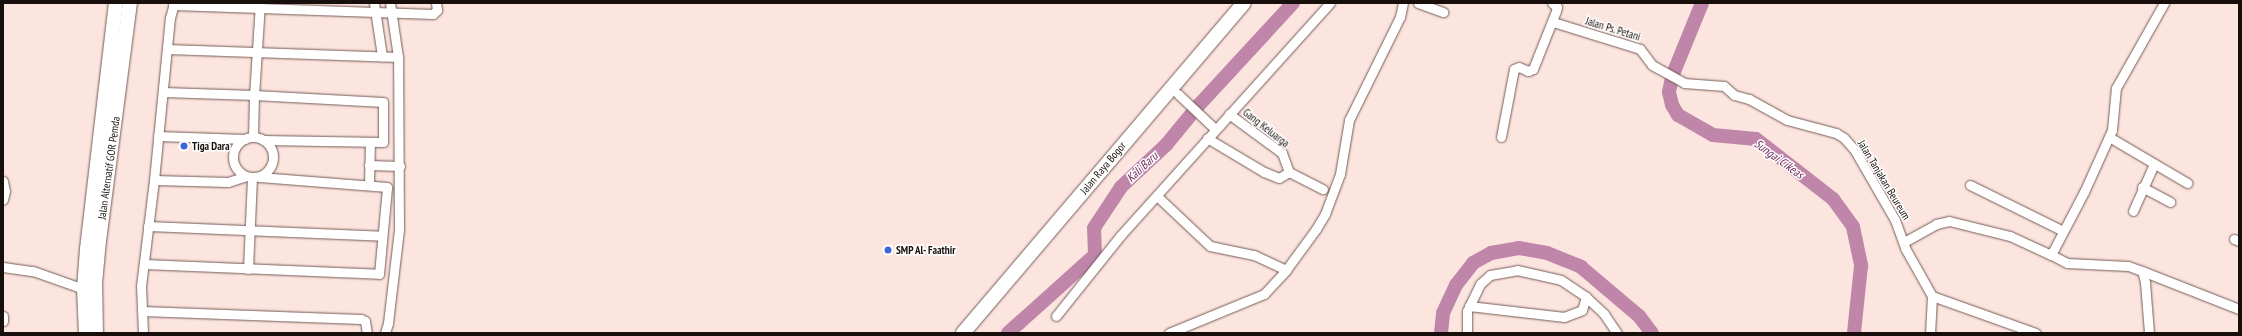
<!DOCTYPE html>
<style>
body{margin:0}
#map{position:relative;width:2242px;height:336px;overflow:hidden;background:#fde5df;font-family:"PT Sans Narrow",sans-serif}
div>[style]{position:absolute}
.river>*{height:14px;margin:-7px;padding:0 7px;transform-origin:7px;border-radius:7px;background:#bf86aa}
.roads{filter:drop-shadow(0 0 1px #745b56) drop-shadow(0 0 1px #745b56)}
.minor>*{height:9px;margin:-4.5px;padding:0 4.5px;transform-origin:4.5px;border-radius:4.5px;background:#fff}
.minor>.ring{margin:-4.5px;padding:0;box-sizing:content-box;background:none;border:9px solid #fff;border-radius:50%}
.primary>*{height:14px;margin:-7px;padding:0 7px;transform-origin:7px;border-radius:7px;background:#fff}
.trunk>*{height:14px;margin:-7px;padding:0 7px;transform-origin:7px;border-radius:7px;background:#fff}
.dots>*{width:11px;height:11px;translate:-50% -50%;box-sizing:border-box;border:2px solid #fff;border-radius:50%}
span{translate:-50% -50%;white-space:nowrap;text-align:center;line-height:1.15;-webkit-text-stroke:3px #fff;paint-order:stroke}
.street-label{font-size:11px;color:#180f0d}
.poi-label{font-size:11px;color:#180f0d;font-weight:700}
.left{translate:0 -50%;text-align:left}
.water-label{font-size:12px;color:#6b2756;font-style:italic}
.frame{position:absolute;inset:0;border:4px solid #180f0d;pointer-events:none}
</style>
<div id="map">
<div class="river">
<i style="left:1702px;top:3px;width:77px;rotate:112.2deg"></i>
<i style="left:1673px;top:74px;width:18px;rotate:103deg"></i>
<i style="left:1669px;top:92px;width:13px;rotate:77deg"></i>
<i style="left:1672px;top:105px;width:12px;rotate:59deg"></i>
<i style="left:1678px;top:115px;width:40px;rotate:29.7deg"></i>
<i style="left:1713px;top:135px;width:43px;rotate:5.3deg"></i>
<i style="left:1756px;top:139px;width:98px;rotate:37.9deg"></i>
<i style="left:1833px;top:199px;width:34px;rotate:54deg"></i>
<i style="left:1853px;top:227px;width:40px;rotate:78deg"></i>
<i style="left:1861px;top:266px;width:67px;rotate:96deg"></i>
<i style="left:1008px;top:333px;width:117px;rotate:-41.9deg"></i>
<i style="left:1095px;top:255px;width:27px;rotate:-92deg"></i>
<i style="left:1094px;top:228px;width:49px;rotate:-56.6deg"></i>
<i style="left:1121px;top:187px;width:62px;rotate:-43deg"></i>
<i style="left:1166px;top:145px;width:50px;rotate:-50.6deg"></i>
<i style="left:1198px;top:106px;width:140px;rotate:-47.3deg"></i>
<i style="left:1441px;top:333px;width:20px;rotate:-84deg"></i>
<i style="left:1443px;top:313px;width:31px;rotate:-65deg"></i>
<i style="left:1456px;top:285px;width:28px;rotate:-52deg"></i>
<i style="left:1473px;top:263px;width:21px;rotate:-29deg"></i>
<i style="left:1491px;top:253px;width:28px;rotate:-10deg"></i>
<i style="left:1519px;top:248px;width:28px;rotate:10deg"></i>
<i style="left:1547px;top:253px;width:37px;rotate:22deg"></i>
<i style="left:1581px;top:267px;width:76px;rotate:40.2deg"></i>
<i style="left:1639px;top:316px;width:21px;rotate:53deg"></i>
</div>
<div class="roads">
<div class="minor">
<i style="left:260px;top:3px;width:92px;rotate:93.7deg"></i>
<i style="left:254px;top:95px;width:129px;rotate:3.1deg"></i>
<i style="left:383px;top:102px;width:40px;rotate:90deg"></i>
<i style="left:383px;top:142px;width:120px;rotate:-179deg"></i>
<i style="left:374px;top:3px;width:54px;rotate:81.4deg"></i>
<i style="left:1418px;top:3px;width:27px;rotate:20deg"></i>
<i style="left:173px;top:5px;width:260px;rotate:2deg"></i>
<i style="left:433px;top:14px;width:6px;rotate:-45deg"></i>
<i style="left:437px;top:10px;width:7px;rotate:-98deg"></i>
<i style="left:1553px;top:22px;width:91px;rotate:17.2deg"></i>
<i style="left:1640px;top:49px;width:20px;rotate:53deg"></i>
<i style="left:1652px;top:65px;width:37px;rotate:29deg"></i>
<i style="left:1684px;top:83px;width:40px;rotate:4.3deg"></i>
<i style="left:1724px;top:86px;width:13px;rotate:42deg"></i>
<i style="left:1734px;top:95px;width:16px;rotate:15deg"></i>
<i style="left:1749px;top:99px;width:43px;rotate:28.9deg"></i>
<i style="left:1787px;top:120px;width:51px;rotate:14.9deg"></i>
<i style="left:1836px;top:133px;width:9px;rotate:32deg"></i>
<i style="left:1844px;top:138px;width:15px;rotate:48deg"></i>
<i style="left:1854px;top:149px;width:82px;rotate:60deg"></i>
<i style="left:1895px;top:220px;width:30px;rotate:70deg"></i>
<i style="left:1905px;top:248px;width:55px;rotate:60.6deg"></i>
<i style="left:1932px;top:296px;width:37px;rotate:93deg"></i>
<i style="left:167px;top:49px;width:231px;rotate:2deg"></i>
<i style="left:163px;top:92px;width:91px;rotate:1.9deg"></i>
<i style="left:254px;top:95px;width:42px;rotate:91.4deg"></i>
<i style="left:1178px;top:94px;width:51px;rotate:43.4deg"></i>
<i style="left:1229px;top:114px;width:66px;rotate:36.3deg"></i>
<i style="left:1282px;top:153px;width:20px;rotate:70deg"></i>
<i style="left:1289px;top:172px;width:38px;rotate:27deg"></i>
<i style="left:158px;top:136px;width:87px;rotate:2deg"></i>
<i style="left:1501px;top:137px;width:69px;rotate:-79.2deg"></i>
<i style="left:1514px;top:69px;width:5px;rotate:-22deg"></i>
<i style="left:1519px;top:67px;width:10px;rotate:24deg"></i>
<i style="left:1528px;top:71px;width:5px;rotate:-22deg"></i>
<i style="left:1533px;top:69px;width:62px;rotate:-68.4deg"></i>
<i style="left:1556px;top:11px;width:4px;rotate:-76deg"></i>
<i style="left:1557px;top:7px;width:6px;rotate:-141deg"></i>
<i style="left:2109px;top:137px;width:91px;rotate:30.5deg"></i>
<i class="ring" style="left:233px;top:137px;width:31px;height:31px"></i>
<i style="left:1207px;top:138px;width:66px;rotate:30.8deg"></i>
<i style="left:1264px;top:172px;width:16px;rotate:22deg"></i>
<i style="left:1279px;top:178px;width:12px;rotate:-31deg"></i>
<i style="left:369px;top:165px;width:31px;rotate:2deg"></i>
<i style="left:154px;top:180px;width:74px;rotate:1.5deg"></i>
<i style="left:228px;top:182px;width:19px;rotate:-18deg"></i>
<i style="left:3px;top:181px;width:10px;rotate:79deg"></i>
<i style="left:5px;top:191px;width:9px;rotate:103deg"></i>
<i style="left:369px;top:185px;width:43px;rotate:-88.7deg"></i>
<i style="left:1970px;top:185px;width:104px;rotate:26.3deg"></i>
<i style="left:2142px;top:187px;width:32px;rotate:28deg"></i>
<i style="left:1158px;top:197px;width:71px;rotate:43.3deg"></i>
<i style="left:1210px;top:246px;width:45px;rotate:11.6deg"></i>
<i style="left:1254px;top:255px;width:35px;rotate:25deg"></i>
<i style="left:2133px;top:211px;width:51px;rotate:-65.9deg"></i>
<i style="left:148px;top:226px;width:234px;rotate:2.4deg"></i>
<i style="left:2234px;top:239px;width:5px;rotate:22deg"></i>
<i style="left:1904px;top:242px;width:37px;rotate:-29deg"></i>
<i style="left:1936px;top:224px;width:13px;rotate:-13deg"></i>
<i style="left:1949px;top:221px;width:63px;rotate:13.8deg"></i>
<i style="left:2010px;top:236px;width:45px;rotate:24.9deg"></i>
<i style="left:144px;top:264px;width:235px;rotate:2.4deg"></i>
<i style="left:379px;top:274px;width:87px;rotate:-84.7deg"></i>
<i style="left:387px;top:187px;width:128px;rotate:-175.5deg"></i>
<i style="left:3px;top:267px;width:30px;rotate:8deg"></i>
<i style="left:33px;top:271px;width:54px;rotate:19.4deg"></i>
<i style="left:248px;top:269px;width:92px;rotate:-87.5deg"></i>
<i style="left:2142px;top:271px;width:104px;rotate:21.4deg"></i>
<i style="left:1932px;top:296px;width:110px;rotate:19.6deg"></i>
<i style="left:1469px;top:306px;width:96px;rotate:6.6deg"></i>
<i style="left:1564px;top:317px;width:19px;rotate:-21deg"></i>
<i style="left:1582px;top:310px;width:14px;rotate:-73deg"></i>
<i style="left:142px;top:311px;width:219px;rotate:2.1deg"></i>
<i style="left:361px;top:319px;width:4px;rotate:27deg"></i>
<i style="left:365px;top:321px;width:12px;rotate:81deg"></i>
<i style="left:3px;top:316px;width:5px;rotate:90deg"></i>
<i style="left:1056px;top:316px;width:102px;rotate:-51.3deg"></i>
<i style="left:1120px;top:236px;width:314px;rotate:-48deg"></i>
<i style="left:143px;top:333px;width:47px;rotate:-92.4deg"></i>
<i style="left:141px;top:286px;width:107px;rotate:-83deg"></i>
<i style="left:154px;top:180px;width:163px;rotate:-84.4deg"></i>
<i style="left:170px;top:18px;width:16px;rotate:-75deg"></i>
<i style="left:385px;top:333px;width:10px;rotate:-73deg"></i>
<i style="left:388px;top:323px;width:94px;rotate:-83.3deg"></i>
<i style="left:399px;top:230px;width:173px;rotate:-90.3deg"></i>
<i style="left:398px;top:57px;width:55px;rotate:-98.4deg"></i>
<i style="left:1169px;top:333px;width:103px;rotate:-22.3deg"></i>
<i style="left:1264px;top:294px;width:33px;rotate:-47deg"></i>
<i style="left:1286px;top:270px;width:51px;rotate:-53.8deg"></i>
<i style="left:1316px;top:229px;width:17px;rotate:-59deg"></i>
<i style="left:1325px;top:214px;width:43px;rotate:-69.4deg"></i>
<i style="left:1340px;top:174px;width:55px;rotate:-80.5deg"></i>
<i style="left:1349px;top:120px;width:115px;rotate:-63.7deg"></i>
<i style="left:1400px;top:17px;width:14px;rotate:-78deg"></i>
<i style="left:1467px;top:333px;width:22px;rotate:-90deg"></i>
<i style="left:1467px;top:311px;width:30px;rotate:-64deg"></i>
<i style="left:1480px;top:284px;width:13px;rotate:-42deg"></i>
<i style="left:1490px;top:275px;width:27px;rotate:-10deg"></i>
<i style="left:1517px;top:270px;width:45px;rotate:12.8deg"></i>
<i style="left:1561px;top:280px;width:30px;rotate:34deg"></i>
<i style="left:1586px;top:297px;width:25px;rotate:43deg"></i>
<i style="left:1604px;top:314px;width:23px;rotate:56deg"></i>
<i style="left:2149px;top:333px;width:51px;rotate:-94.5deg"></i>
<i style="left:2145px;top:282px;width:11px;rotate:-105deg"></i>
<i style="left:2142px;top:271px;width:15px;rotate:-160deg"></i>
<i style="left:2128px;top:266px;width:61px;rotate:-177.2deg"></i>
<i style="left:2067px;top:263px;width:18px;rotate:-153deg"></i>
<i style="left:2051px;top:255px;width:71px;rotate:-62.4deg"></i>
<i style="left:2084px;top:192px;width:68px;rotate:-65.7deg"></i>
<i style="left:2112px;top:130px;width:42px;rotate:-84.6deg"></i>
<i style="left:2116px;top:88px;width:98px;rotate:-60.5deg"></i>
</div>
<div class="primary">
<i style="left:86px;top:333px;width:44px;rotate:-92.6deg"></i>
<i style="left:84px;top:289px;width:40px;rotate:-85.7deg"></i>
<i style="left:87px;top:249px;width:248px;rotate:-83.3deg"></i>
<i style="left:96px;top:333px;width:50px;rotate:-91.1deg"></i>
<i style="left:95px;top:283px;width:42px;rotate:-84.6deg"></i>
<i style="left:99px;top:241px;width:240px;rotate:-82.6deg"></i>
</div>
<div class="trunk">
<i style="left:963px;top:333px;width:433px;rotate:-49.6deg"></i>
</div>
</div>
<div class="dots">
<i style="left:184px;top:146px;background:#3c67d8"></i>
<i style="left:888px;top:250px;background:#3c67d8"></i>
</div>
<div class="street-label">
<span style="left:1613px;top:29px;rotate:17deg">Jalan Ps. Petani</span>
<span style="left:1266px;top:128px;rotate:38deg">Gang Keluarga</span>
<span style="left:109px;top:168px;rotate:-82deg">Jalan Alternatif GOR Pemda</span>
<span style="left:1103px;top:168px;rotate:-50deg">Jalan Raya Bogor</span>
<span style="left:1884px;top:180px;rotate:59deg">Jalan Tanjakan Beureum</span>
</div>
<div class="poi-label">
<span class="left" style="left:192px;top:146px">Tiga Dara</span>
<span class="left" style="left:896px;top:250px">SMP Al- Faathir</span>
</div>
<div class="water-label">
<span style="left:1779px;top:159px;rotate:36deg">Sungai Cikeas</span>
<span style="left:1142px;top:167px;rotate:-43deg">Kali Baru</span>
</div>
<div class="frame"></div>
</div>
